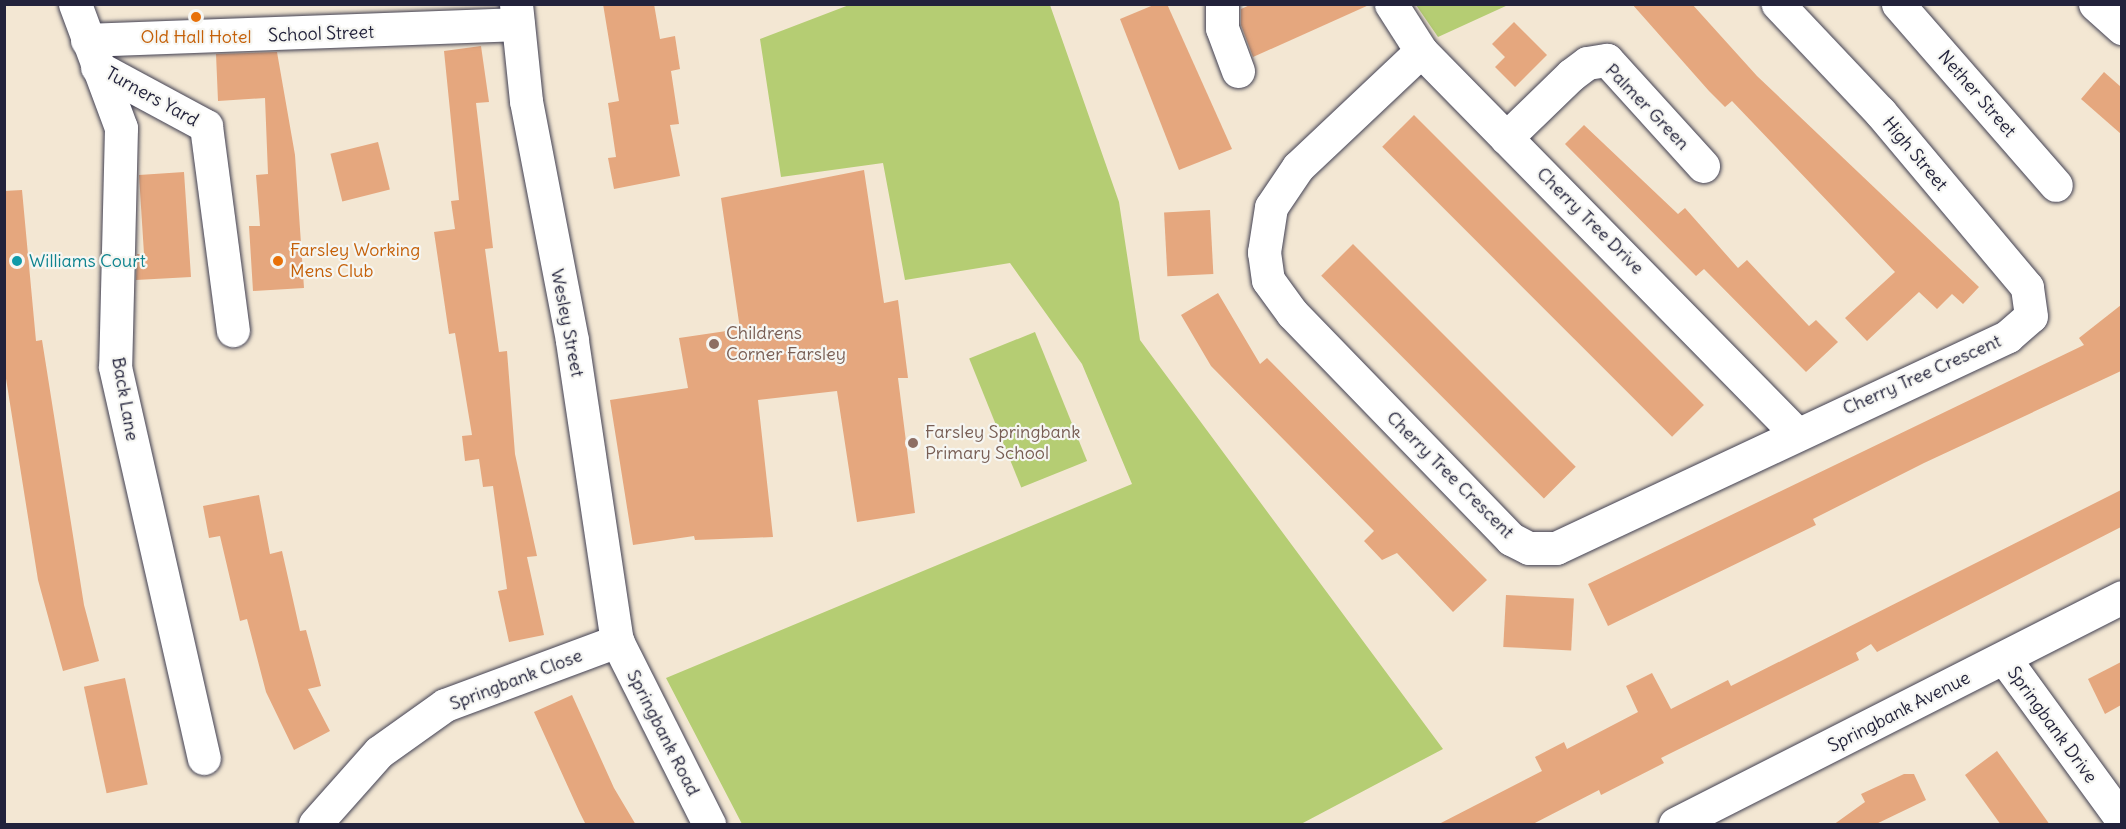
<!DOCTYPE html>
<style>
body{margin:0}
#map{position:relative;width:2126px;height:829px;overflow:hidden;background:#f3e7d3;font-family:Delius,sans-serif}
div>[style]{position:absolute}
.green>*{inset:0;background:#b5cd73;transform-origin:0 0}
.building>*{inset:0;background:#e5a77e;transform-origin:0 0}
.roads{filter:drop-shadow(0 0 2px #414052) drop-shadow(0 0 2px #414052)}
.minor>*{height:33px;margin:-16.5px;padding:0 16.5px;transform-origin:16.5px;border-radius:16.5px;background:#fff}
.dots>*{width:16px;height:16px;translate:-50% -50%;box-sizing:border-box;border:3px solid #f6f6f2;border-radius:50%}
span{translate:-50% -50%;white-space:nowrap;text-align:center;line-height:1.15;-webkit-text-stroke:4.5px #f6f6f2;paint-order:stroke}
.street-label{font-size:18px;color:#22223b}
.food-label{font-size:18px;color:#c56008}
.left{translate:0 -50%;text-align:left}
.culture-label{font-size:18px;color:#0d838f}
.education-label{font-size:18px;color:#785e54}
.frame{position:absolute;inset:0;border:6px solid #22223b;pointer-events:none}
</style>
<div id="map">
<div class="green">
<i style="clip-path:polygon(849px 5px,1050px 5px,1119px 202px,1140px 340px,1443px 749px,1301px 824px,742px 824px,666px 678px,1132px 484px,1082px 364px,1010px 263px,905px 280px,883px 163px,781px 177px,760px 39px)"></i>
<i style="clip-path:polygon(1416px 5px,1508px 5px,1438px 37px)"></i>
<i style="left:1035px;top:332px;width:139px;height:71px;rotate:68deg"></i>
</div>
<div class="building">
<i style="clip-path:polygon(603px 4px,654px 4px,660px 39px,675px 36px,680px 69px,671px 71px,679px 124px,670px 125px,680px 176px,614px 189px,608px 158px,616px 157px,608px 103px,619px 101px)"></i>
<i style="clip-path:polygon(1156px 4px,1167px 4px,1232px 149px,1179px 170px,1120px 19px)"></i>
<i style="clip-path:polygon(1252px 4px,1369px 4px,1369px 5px,1253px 57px,1241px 25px,1241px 9px)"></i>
<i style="clip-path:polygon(1632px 4px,1692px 4px,1757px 76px,1979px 287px,1963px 304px,1952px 294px,1937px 309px,1919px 292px,1867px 341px,1845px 318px,1895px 272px,1732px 101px,1725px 107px,1709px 91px)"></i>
<i style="clip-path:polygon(1514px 22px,1547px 55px,1515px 87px,1495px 67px,1505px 57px,1492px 44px)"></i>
<i style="clip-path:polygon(481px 46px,489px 102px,476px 103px,493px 248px,485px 249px,499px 352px,507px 351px,515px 454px,537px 556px,527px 557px,544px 635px,509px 642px,498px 591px,507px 589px,493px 486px,483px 487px,479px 459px,465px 461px,462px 436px,472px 435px,455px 333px,449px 334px,434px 232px,455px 229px,451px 201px,459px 200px,444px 51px)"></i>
<i style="clip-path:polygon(277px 52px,295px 155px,304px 288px,253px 291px,249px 226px,260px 226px,256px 175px,268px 174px,265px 98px,218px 101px,216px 54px)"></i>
<i style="clip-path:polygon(2104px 72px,2121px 87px,2121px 134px,2081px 99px)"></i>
<i style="left:1414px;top:115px;width:410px;height:45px;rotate:45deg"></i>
<i style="clip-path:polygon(1584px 125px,1678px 214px,1685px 208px,1738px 268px,1747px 260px,1809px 326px,1816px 320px,1838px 342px,1806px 372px,1704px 269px,1696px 276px,1565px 144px)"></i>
<i style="left:378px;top:142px;width:49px;height:49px;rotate:76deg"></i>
<i style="clip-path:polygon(864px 170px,884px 303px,898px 300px,908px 378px,898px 378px,915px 513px,857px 522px,837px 391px,758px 400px,773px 537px,695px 540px,694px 536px,633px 545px,610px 400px,688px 388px,679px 338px,740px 329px,721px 198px)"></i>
<i style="clip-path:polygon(184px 172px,191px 277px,136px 280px,137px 254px,144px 254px,139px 175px)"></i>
<i style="clip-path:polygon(22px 190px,36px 341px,42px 340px,84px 605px,99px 661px,63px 671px,38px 580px,4px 366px,4px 191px)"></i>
<i style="left:1210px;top:210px;width:64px;height:46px;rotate:87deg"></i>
<i style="left:1353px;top:244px;width:315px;height:45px;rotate:45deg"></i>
<i style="clip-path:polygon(1218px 293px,1260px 364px,1267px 358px,1487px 580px,1453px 612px,1397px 553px,1382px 560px,1364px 541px,1374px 531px,1211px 366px,1181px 315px)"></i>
<i style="clip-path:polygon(2121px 305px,2121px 371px,1924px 463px,1813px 519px,1816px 525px,1608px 626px,1588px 584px,2084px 345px,2079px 338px)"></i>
<i style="clip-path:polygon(2121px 490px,2121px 527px,1877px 652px,1871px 644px,1856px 653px,1859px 660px,1661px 758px,1664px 763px,1601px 795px,1599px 790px,1531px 825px,1437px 825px,1542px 771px,1535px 757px,1564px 742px,1567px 749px,1638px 712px,1626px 686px,1652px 673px,1671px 709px,1728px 680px,1731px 686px)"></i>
<i style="clip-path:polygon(259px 495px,270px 554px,282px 551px,300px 631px,306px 630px,321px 686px,308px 689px,330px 731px,294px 750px,266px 692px,247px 619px,240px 621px,220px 536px,209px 538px,203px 506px)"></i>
<i style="left:1506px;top:595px;width:68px;height:52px;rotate:3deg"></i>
<i style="clip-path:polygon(2121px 662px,2121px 705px,2105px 714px,2088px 679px)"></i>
<i style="left:125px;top:678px;width:109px;height:42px;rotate:78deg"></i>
<i style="clip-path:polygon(572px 695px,614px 788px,636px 825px,586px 825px,579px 811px,534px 712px)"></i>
<i style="clip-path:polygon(1997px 751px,2015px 776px,2050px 825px,2001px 825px,1965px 775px)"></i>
<i style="clip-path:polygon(1904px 774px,1914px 774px,1926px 800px,1874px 825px,1833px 825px,1865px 802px,1861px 794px)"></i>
</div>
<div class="roads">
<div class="minor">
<i style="left:75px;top:4px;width:132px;rotate:69.6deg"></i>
<i style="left:121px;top:128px;width:239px;rotate:91.4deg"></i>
<i style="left:115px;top:367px;width:401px;rotate:77.2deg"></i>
<i style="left:516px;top:4px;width:98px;rotate:84.1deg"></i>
<i style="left:526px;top:101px;width:244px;rotate:79.1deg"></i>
<i style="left:572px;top:341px;width:303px;rotate:81.5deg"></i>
<i style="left:617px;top:641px;width:205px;rotate:63.3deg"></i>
<i style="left:1222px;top:4px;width:24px;rotate:90deg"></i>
<i style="left:1222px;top:28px;width:46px;rotate:69.6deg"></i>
<i style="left:1391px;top:4px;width:56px;rotate:57.4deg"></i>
<i style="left:1421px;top:51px;width:534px;rotate:45.53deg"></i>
<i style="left:1898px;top:4px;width:240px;rotate:48.9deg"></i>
<i style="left:2095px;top:4px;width:36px;rotate:42deg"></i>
<i style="left:87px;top:40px;width:431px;rotate:-2.1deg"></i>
<i style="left:1421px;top:51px;width:169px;rotate:136.7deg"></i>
<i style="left:1298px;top:167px;width:48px;rotate:124deg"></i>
<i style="left:1271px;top:207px;width:46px;rotate:98.8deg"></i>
<i style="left:1264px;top:252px;width:28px;rotate:82deg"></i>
<i style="left:1268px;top:280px;width:41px;rotate:54deg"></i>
<i style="left:1292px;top:313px;width:315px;rotate:45.9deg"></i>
<i style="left:1511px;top:539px;width:20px;rotate:27deg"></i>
<i style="left:1529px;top:548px;width:27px"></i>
<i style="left:1556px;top:548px;width:499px;rotate:-25.1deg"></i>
<i style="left:2008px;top:336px;width:30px;rotate:-41deg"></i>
<i style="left:2031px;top:316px;width:29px;rotate:-98deg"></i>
<i style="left:2027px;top:287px;width:229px;rotate:-130deg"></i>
<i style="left:1880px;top:112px;width:149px;rotate:-133.4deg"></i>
<i style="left:97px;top:67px;width:124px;rotate:28.4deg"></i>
<i style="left:206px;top:126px;width:206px;rotate:82.5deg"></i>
<i style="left:1506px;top:138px;width:91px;rotate:-44.1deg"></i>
<i style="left:1571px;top:75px;width:20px;rotate:-37deg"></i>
<i style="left:1587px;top:63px;width:20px;rotate:-9deg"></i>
<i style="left:1607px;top:60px;width:143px;rotate:47.8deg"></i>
<i style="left:2004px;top:658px;width:200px;rotate:53.9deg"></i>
<i style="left:315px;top:824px;width:96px;rotate:-48.4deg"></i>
<i style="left:379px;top:752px;width:81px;rotate:-35.5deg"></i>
<i style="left:445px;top:705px;width:184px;rotate:-20.4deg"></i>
<i style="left:1675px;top:824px;width:501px;rotate:-26.92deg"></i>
</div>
</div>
<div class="dots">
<i style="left:196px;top:17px;background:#e8710a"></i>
<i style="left:17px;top:261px;background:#0f9aa8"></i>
<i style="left:278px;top:261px;background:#e8710a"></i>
<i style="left:714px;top:344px;background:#8d6e63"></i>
<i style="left:913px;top:443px;background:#8d6e63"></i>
</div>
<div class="street-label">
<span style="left:321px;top:34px;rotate:-2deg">School Street</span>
<span style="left:1977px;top:94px;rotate:49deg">Nether Street</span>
<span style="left:152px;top:97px;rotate:29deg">Turners Yard</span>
<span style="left:1647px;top:107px;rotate:46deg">Palmer Green</span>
<span style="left:1915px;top:154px;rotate:50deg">High Street</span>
<span style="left:1590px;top:221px;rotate:45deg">Cherry Tree Drive</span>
<span style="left:567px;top:323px;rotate:79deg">Wesley Street</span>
<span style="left:1922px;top:375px;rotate:-24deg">Cherry Tree Crescent</span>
<span style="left:125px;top:399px;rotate:80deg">Back Lane</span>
<span style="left:1450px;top:475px;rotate:45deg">Cherry Tree Crescent</span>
<span style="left:516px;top:680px;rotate:-21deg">Springbank Close</span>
<span style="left:1899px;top:712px;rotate:-27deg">Springbank Avenue</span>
<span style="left:2052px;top:725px;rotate:54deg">Springbank Drive</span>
<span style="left:663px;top:733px;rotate:63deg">Springbank Road</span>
</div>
<div class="food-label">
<span style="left:196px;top:37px">Old Hall Hotel</span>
<span class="left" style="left:290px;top:261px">Farsley Working<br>Mens Club</span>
</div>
<div class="culture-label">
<span class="left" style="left:29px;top:261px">Williams Court</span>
</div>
<div class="education-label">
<span class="left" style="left:726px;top:344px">Childrens<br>Corner Farsley</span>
<span class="left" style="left:925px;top:443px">Farsley Springbank<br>Primary School</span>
</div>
<div class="frame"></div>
</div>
